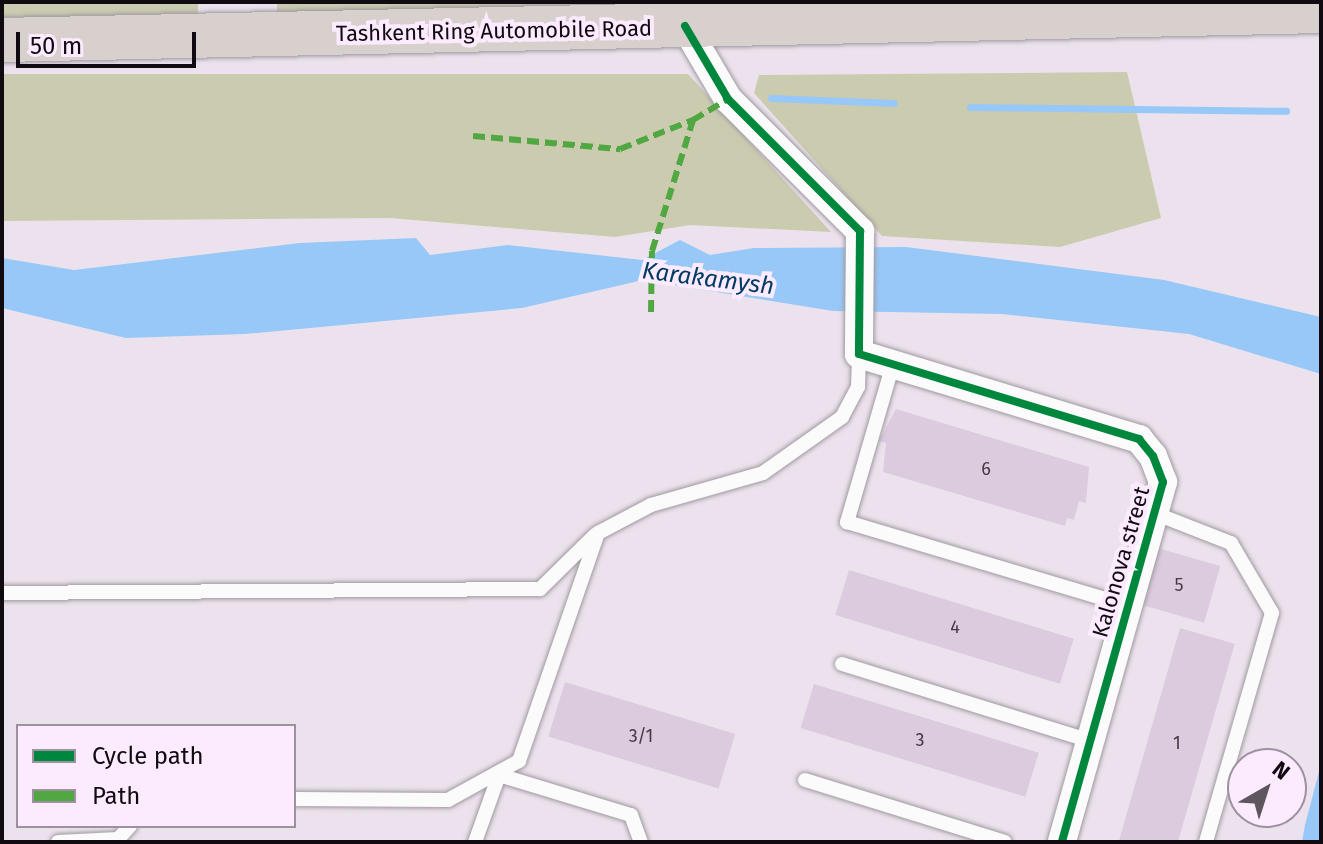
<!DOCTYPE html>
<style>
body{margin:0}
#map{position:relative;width:1323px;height:844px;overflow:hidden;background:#ece2ed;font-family:"Fira Sans",sans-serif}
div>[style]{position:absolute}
.green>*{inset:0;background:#cbcbb0;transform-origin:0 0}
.water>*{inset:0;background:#97c8f8}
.stream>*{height:7px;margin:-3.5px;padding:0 3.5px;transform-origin:3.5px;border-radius:3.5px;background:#97c8f8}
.building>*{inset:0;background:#dccbde;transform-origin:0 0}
.roads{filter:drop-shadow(0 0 2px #a099a1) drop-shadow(0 0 2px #a099a1)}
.lane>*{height:14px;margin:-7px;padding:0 7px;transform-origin:7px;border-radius:7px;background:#fcfbfc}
.street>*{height:28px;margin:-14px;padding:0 14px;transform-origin:14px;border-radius:14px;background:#fcfbfc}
.highway>*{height:44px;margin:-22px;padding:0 22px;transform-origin:22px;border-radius:22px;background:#d8d0cd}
.quiet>*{height:6px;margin-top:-3px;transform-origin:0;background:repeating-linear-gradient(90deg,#51a842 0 12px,transparent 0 18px)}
.cycleway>*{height:8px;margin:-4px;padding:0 4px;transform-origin:4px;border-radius:4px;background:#00873e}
span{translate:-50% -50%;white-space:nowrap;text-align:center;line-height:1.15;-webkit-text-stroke:8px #fcebfe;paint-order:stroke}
.number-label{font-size:18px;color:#443b44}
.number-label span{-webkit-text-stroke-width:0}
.street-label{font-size:22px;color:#110b11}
.water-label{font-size:24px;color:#003b62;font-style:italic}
.frame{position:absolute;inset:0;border:4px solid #110b11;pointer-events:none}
.legend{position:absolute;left:16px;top:724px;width:280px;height:104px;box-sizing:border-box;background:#fcebfe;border:2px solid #9e919f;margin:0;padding:10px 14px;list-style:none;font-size:24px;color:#110b11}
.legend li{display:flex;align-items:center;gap:16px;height:40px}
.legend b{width:40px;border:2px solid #9e919f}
.north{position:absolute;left:1227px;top:748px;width:80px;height:80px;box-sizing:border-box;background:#fcebfe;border:2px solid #9e919f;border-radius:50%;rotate:39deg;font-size:22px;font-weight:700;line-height:32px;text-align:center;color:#110b11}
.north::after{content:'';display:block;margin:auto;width:28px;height:36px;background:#5e565e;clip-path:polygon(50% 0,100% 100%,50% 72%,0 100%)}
.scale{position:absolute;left:16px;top:32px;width:180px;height:36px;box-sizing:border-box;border:4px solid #110b11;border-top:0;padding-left:10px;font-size:24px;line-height:28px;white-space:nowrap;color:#110b11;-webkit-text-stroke:6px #fcebfe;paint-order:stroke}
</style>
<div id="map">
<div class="green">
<i style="left:198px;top:2px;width:15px;height:196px;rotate:90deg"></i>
<i style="clip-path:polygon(277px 2px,759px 2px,277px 16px)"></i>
<i style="clip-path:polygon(1127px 72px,1161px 218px,1060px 247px,882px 236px,754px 93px,759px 75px)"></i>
<i style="clip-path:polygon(2px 74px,688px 74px,831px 232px,690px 225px,615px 237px,390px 218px,2px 221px)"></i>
</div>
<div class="water">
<i style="clip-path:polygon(416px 238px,430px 255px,508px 245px,642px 260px,680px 240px,710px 255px,754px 248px,906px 247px,1164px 280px,1321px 317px,1321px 374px,1189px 334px,1001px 314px,833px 311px,643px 280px,522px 308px,245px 334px,126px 338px,2px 308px,2px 258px,74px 270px,300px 243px)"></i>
<i style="clip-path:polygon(1321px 764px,1321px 842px,1302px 842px,1305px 825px)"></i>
</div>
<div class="stream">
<i style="left:771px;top:98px;width:123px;rotate:2.3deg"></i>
<i style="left:970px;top:107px;width:316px;rotate:0.7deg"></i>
</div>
<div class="building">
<i style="clip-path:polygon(896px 409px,1089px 467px,1086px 503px,1079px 501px,1074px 520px,1067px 518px,1065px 526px,883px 472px,886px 443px,879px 441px)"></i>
<i style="left:1154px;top:547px;width:69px;height:59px;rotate:16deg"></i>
<i style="left:849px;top:570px;width:235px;height:47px;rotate:17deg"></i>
<i style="left:1180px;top:628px;width:57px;height:223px;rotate:16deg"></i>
<i style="left:565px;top:682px;width:178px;height:57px;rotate:17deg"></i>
<i style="left:814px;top:684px;width:235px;height:46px;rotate:17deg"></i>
</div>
<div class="roads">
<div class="lane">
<i style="left:893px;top:364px;width:165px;rotate:106.2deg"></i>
<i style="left:847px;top:522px;width:293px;rotate:16.6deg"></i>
<i style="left:1154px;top:513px;width:83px;rotate:21.3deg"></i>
<i style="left:1231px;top:543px;width:81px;rotate:59.6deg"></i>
<i style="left:1272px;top:613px;width:238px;rotate:106.1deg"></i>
<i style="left:2px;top:593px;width:538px;rotate:-0.43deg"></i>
<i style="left:540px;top:589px;width:77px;rotate:-44.5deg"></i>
<i style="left:842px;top:664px;width:260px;rotate:17.2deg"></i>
<i style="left:805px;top:780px;width:209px;rotate:17.2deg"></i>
<i style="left:294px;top:799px;width:154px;rotate:0.4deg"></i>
<i style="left:448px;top:800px;width:81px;rotate:-28.8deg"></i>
<i style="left:519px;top:761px;width:241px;rotate:-70.9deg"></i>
<i style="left:598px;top:533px;width:60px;rotate:-27.8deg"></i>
<i style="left:651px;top:505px;width:116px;rotate:-15.9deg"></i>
<i style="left:763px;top:473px;width:97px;rotate:-35.3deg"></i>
<i style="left:842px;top:417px;width:34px;rotate:-62deg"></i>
<i style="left:858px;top:387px;width:33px;rotate:-88deg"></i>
<i style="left:58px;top:842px;width:60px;rotate:-2.9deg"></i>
<i style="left:118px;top:839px;width:18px;rotate:-47deg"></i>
<i style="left:475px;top:842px;width:71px;rotate:-70.3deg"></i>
<i style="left:499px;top:775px;width:138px;rotate:16.9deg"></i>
<i style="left:631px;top:815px;width:29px;rotate:70deg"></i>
</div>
<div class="street">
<i style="left:685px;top:26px;width:85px;rotate:59.5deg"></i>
<i style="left:728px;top:99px;width:187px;rotate:45deg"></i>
<i style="left:860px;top:231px;width:123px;rotate:90.5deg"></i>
<i style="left:859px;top:354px;width:293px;rotate:16.9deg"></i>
<i style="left:1139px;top:439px;width:22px;rotate:51deg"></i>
<i style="left:1153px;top:456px;width:28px;rotate:69deg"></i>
<i style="left:1163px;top:482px;width:374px;rotate:105.7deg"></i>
</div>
<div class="highway">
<i style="left:2px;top:40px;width:1319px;rotate:-1.26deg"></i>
</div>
</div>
<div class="quiet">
<i style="left:473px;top:136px;width:148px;rotate:5.1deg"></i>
<i style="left:620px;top:149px;width:79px;rotate:-21.7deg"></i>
<i style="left:693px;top:120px;width:41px;rotate:-31deg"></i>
<i style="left:651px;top:312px;width:61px;rotate:-89.1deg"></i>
<i style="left:652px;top:251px;width:137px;rotate:-72.6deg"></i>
</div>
<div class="cycleway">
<i style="left:685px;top:26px;width:85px;rotate:59.5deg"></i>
<i style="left:728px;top:99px;width:187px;rotate:45deg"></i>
<i style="left:860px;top:231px;width:123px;rotate:90.5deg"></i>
<i style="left:859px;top:354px;width:293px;rotate:16.9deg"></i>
<i style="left:1139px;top:439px;width:22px;rotate:51deg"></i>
<i style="left:1153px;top:456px;width:28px;rotate:69deg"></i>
<i style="left:1163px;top:482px;width:374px;rotate:105.7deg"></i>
</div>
<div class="number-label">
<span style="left:986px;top:469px">6</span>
<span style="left:1179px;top:585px">5</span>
<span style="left:955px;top:627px">4</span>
<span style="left:641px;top:736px">3/1</span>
<span style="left:920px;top:740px">3</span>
<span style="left:1177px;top:743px">1</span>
</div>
<div class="street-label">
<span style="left:494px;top:31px;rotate:-1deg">Tashkent Ring Automobile Road</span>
<span style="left:1121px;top:562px;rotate:-74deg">Kalonova street</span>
</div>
<div class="water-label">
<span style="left:708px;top:279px;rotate:7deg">Karakamysh</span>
</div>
<div class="frame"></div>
<ul class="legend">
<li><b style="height:10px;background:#00873e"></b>Cycle path</li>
<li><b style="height:10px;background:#51a842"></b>Path</li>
</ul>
<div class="north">N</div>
<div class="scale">50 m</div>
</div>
